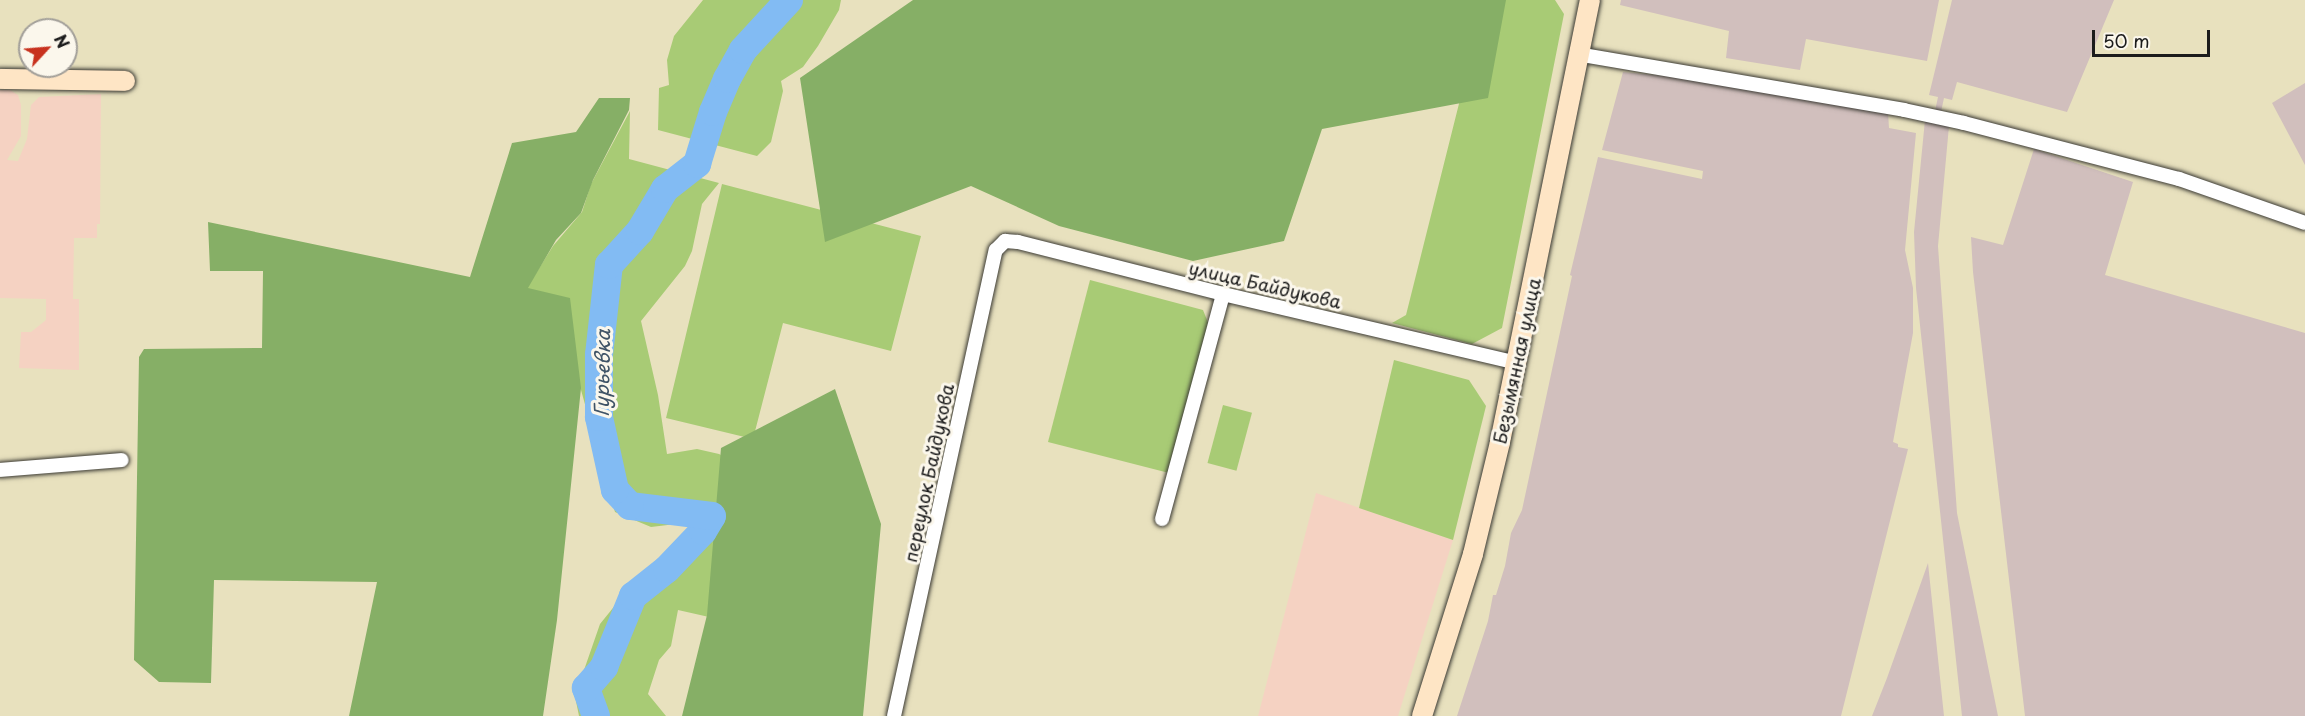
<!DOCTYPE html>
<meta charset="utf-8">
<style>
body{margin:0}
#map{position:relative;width:2305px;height:716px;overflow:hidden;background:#e8e1be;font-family:"Playpen Sans",sans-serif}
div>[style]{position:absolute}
.built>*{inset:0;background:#f5d2c2}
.industrial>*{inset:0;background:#d1bfbd}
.green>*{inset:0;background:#a8cb75;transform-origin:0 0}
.forest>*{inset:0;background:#86af66}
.river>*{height:28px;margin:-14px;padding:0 14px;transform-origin:14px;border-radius:14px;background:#82bbf3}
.roads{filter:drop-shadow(0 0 2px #3b3a34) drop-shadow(0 0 2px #3b3a34)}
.street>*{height:14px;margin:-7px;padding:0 7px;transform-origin:7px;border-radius:7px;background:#fff}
.secondary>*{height:20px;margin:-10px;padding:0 10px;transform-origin:10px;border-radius:10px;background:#fee5c5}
span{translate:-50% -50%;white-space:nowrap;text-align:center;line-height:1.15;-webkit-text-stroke:6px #fbf7ec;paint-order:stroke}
.street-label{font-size:18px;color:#1c1c1c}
.water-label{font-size:20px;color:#405467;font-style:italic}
.north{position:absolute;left:18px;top:18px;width:60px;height:60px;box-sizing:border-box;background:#fbf7ec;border:2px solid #a29f99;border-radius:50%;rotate:64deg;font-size:16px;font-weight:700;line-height:24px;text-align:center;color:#1c1c1c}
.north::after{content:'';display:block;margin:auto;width:21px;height:27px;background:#c8321e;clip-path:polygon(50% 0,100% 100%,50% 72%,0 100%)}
.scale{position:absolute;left:2092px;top:30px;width:118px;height:27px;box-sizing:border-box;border:3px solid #1c1c1c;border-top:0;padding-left:8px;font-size:18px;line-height:21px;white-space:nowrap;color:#1c1c1c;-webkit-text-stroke:4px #fbf7ec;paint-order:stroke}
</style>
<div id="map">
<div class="built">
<i style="clip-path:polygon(0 90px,10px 90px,18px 95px,21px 105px,21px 136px,7px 160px,18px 161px,27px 139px,31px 105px,39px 97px,101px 94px,100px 224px,97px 224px,97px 238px,74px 238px,73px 299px,79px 299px,79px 370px,19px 368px,21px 332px,31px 332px,46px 320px,46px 299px,0 298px)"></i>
<i style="clip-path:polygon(1316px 493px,1453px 540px,1398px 716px,1258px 716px)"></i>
</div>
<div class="industrial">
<i style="clip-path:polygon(1621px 0,1939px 0,1927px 61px,1806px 39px,1800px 70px,1726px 58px,1729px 31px,1620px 5px)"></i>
<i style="clip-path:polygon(1952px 0,2114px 0,2067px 112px,1957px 82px,1952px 100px,1944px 98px,1941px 112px,1949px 126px,1938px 246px,1957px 513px,1998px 716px,1962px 716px,1916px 288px,1914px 232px,1925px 120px,1935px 111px,1938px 97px,1929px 95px)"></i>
<i style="clip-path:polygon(1623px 72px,1675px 77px,1888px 112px,1889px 128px,1916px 133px,1905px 250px,1913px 288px,1913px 333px,1893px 442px,1898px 444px,1898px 447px,1908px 449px,1841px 716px,1457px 716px,1488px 621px,1493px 595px,1496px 595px,1505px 566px,1511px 533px,1522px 510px,1572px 276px,1570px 275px,1598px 157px,1702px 179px,1703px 171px,1602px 150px)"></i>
<i style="clip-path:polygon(2305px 83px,2305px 165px,2272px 103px)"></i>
<i style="clip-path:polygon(2034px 149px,2133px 182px,2105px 275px,2305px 333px,2305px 716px,2025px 716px,1973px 272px,1971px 237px,2003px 245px)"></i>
<i style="clip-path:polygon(1928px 563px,1944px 716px,1872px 716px,1887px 678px)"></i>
</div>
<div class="green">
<i style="clip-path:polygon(703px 0,841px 0,839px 10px,818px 46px,803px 67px,781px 81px,783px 91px,771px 142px,757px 156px,658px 130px,659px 88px,669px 85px,667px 60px,674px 36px)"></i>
<i style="clip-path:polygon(1485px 0,1555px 0,1564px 14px,1502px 328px,1472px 344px,1392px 323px,1406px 315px)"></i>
<i style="clip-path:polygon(630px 111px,629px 159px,719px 183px,702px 204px,692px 251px,685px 266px,641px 321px,658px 395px,667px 454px,697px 449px,719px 454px,740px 465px,709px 617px,678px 610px,671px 646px,659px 660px,648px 694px,666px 716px,579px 716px,575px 696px,600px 624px,621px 598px,697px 540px,701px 521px,651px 527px,615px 512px,581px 390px,528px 290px,528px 286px,553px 246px,582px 212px,591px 184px)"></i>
<i style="clip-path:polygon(722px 184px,921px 236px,891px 351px,783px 323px,753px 439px,666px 418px)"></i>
<i style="clip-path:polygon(1090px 280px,1203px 310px,1209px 325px,1169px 473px,1048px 442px)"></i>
<i style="clip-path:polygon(1394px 360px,1469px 380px,1486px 406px,1453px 540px,1359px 508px)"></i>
<i style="left:1223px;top:405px;width:30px;height:60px;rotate:15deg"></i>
</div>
<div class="forest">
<i style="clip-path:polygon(913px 0,1506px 0,1488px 98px,1322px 129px,1284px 241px,1193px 261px,1059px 226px,971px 186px,825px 242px,800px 78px)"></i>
<i style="clip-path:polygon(599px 98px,630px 98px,629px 110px,593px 180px,581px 213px,556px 240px,528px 288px,570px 298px,581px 388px,557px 620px,543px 716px,349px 716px,377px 582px,214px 580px,211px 683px,159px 682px,134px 660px,139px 357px,144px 349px,262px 348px,263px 271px,210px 271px,208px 222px,470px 277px,512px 143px,576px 132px)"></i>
<i style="clip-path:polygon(835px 389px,881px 524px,863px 716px,682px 716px,707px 615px,721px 448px)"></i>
</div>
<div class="river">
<i style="left:596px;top:716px;width:30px;rotate:-110deg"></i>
<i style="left:586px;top:688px;width:28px;rotate:-49deg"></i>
<i style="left:604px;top:667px;width:77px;rotate:-67.8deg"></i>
<i style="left:633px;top:596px;width:43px;rotate:-38.5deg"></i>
<i style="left:667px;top:569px;width:52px;rotate:-46.5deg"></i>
<i style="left:703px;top:531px;width:17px;rotate:-59deg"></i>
<i style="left:712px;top:516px;width:83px;rotate:-173deg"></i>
<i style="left:630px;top:506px;width:22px;rotate:-133deg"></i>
<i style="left:615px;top:490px;width:75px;rotate:-102.4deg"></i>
<i style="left:599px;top:417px;width:62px;rotate:-90deg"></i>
<i style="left:599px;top:355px;width:91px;rotate:-83.7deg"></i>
<i style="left:609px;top:265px;width:46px;rotate:-47.6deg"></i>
<i style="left:640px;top:231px;width:49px;rotate:-59.2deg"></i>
<i style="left:665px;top:189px;width:41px;rotate:-38deg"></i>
<i style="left:697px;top:164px;width:54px;rotate:-72.9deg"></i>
<i style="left:713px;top:112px;width:36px;rotate:-67deg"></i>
<i style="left:727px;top:79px;width:33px;rotate:-61deg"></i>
<i style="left:743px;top:50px;width:68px;rotate:-47.4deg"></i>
</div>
<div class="roads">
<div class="street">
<i style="left:1577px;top:54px;width:332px;rotate:9.7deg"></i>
<i style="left:1904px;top:110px;width:61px;rotate:12.2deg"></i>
<i style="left:1964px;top:123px;width:222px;rotate:14.6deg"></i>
<i style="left:2179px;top:179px;width:133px;rotate:19.2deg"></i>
<i style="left:0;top:470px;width:122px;rotate:-4.7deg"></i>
<i style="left:1162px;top:519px;width:233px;rotate:-74.8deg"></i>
<i style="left:894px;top:716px;width:477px;rotate:-77.7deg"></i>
<i style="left:996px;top:250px;width:13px;rotate:-45deg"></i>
<i style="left:1005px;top:241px;width:13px;rotate:4deg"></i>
<i style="left:1018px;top:242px;width:211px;rotate:14.2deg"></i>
<i style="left:1223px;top:294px;width:303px;rotate:13.2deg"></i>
</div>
<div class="secondary">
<i style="left:0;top:79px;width:125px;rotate:0.9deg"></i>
<i style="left:1422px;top:716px;width:170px;rotate:-72.5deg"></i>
<i style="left:1473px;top:554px;width:115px;rotate:-76.4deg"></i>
<i style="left:1500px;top:442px;width:451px;rotate:-78.5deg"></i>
</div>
</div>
<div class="street-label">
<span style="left:1265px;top:285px;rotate:13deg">улица Байдукова</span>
<span style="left:1517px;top:361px;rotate:-78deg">Безымянная улица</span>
<span style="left:929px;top:473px;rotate:-78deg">переулок Байдукова</span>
</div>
<div class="water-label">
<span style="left:602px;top:373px;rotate:-89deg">Гурьевка</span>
</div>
<div class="north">N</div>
<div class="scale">50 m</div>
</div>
